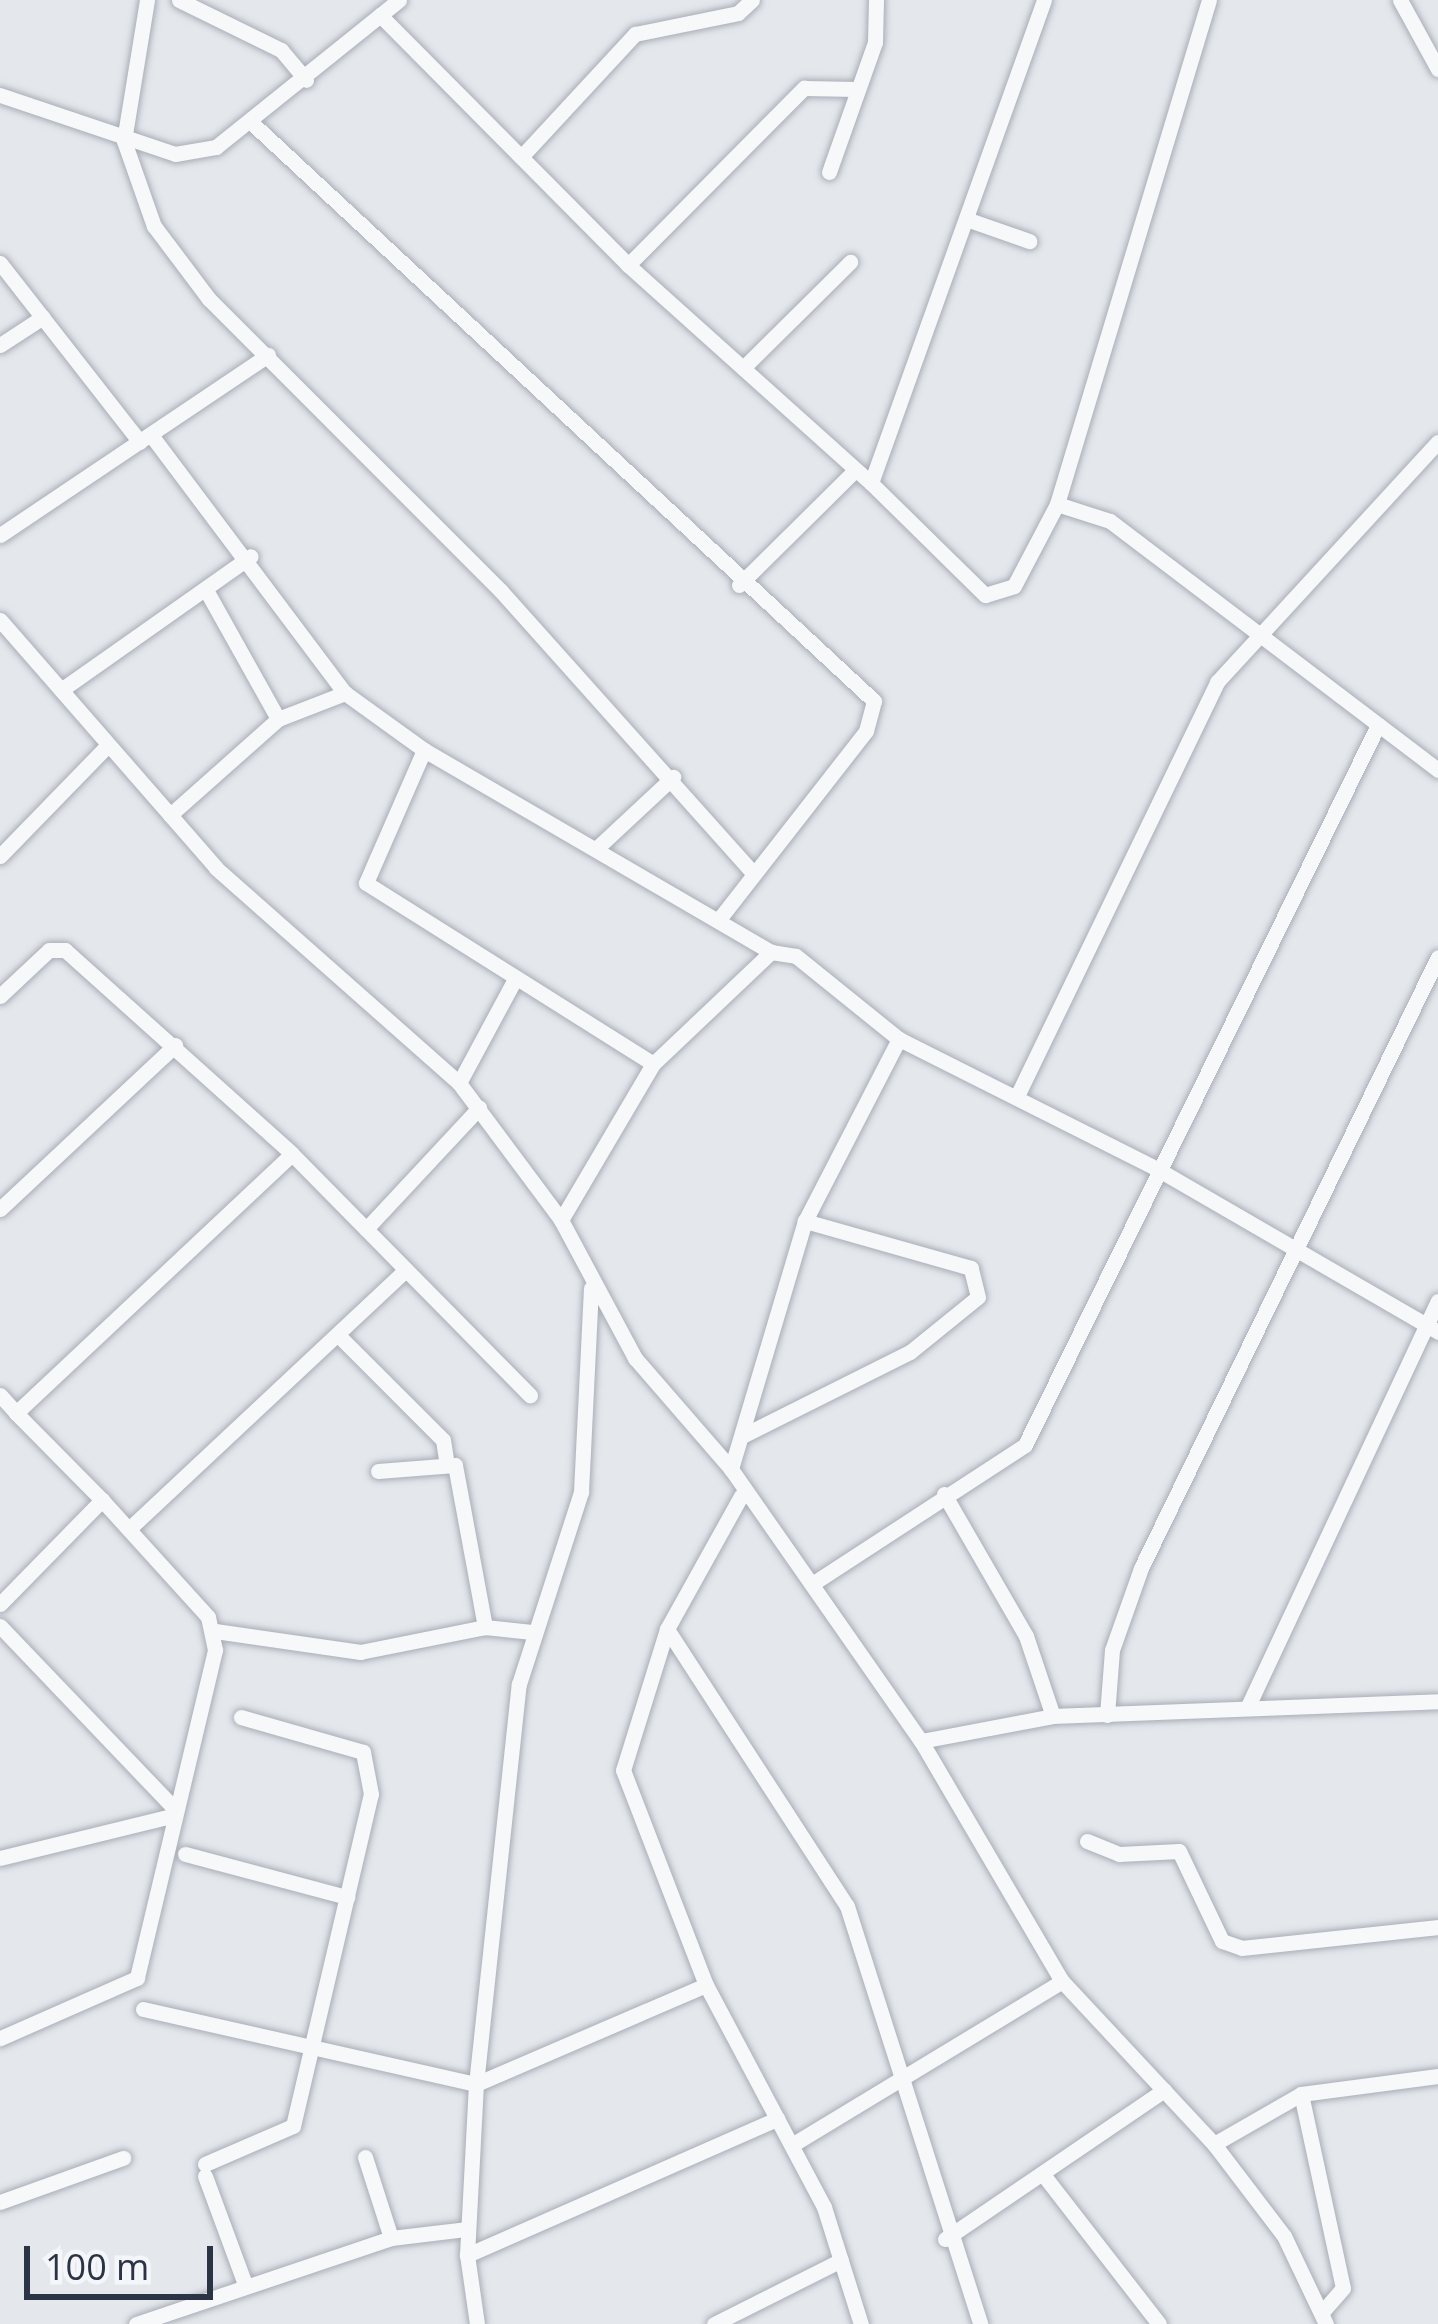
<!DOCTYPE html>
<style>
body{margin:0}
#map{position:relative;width:1438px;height:2324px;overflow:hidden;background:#e4e7ec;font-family:"Open Sans",sans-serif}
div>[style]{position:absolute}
.roads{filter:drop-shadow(0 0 3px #a9aeb7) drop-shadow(0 0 3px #a9aeb7)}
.minor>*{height:15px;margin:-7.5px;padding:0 7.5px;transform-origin:7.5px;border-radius:7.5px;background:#f7f8fa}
span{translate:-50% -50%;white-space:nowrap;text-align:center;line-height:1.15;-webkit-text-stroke:9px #f4f6f9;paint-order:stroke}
.scale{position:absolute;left:24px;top:2246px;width:189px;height:54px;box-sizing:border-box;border:6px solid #2b3445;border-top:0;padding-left:15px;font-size:36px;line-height:42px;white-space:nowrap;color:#2b3445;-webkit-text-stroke:9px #f4f6f9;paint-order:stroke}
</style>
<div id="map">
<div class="roads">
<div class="minor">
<i style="left:147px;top:0;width:143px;rotate:99.3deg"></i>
<i style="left:124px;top:141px;width:90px;rotate:70.6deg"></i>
<i style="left:154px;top:226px;width:91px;rotate:53deg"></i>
<i style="left:209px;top:299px;width:413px;rotate:45deg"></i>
<i style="left:501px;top:591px;width:375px;rotate:48.2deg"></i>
<i style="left:179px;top:0;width:114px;rotate:26.1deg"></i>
<i style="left:281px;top:50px;width:39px;rotate:50deg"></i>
<i style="left:1400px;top:0;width:79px;rotate:61.2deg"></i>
<i style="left:380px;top:15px;width:352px;rotate:45.2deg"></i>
<i style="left:628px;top:265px;width:326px;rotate:41.9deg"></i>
<i style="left:871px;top:483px;width:513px;rotate:-70.29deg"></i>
<i style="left:0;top:95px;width:185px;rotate:18.6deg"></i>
<i style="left:175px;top:154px;width:42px;rotate:-9.7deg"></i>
<i style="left:216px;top:147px;width:235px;rotate:-38.8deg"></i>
<i style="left:254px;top:125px;width:846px;rotate:42.89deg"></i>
<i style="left:874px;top:701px;width:31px;rotate:105deg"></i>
<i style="left:866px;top:731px;width:237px;rotate:128deg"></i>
<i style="left:521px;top:157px;width:168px;rotate:-47.2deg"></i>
<i style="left:635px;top:34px;width:105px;rotate:-11.5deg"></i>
<i style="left:738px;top:13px;width:19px;rotate:-43deg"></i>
<i style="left:829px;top:172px;width:138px;rotate:-70.5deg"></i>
<i style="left:875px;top:42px;width:42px;rotate:-88.6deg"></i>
<i style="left:969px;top:220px;width:64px;rotate:19.3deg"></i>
<i style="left:0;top:263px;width:227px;rotate:52deg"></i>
<i style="left:628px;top:265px;width:250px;rotate:-45.2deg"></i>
<i style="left:804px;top:88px;width:52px;rotate:1.1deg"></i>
<i style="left:0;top:345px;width:51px;rotate:-33.1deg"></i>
<i style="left:743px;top:368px;width:151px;rotate:-44.7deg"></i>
<i style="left:151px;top:435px;width:323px;rotate:53.1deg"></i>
<i style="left:345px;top:693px;width:97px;rotate:35.8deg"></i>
<i style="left:424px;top:750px;width:402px;rotate:30.2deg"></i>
<i style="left:771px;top:952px;width:25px;rotate:9deg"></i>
<i style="left:796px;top:956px;width:132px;rotate:38.9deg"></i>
<i style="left:899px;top:1039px;width:291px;rotate:26.7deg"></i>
<i style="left:1159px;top:1170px;width:323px;rotate:30.1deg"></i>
<i style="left:871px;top:483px;width:160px;rotate:44.5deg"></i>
<i style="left:985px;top:595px;width:30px;rotate:-17deg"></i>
<i style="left:1014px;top:586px;width:93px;rotate:-62.3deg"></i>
<i style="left:1057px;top:504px;width:526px;rotate:-73.22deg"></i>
<i style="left:1057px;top:504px;width:56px;rotate:17.8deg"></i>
<i style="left:1110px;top:521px;width:412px;rotate:37.2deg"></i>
<i style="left:0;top:535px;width:323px;rotate:-33.9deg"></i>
<i style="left:739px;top:585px;width:161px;rotate:-44.7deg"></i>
<i style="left:206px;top:590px;width:148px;rotate:60.8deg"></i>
<i style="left:0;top:620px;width:329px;rotate:48.9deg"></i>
<i style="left:216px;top:868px;width:324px;rotate:41.5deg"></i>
<i style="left:459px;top:1083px;width:171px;rotate:53.3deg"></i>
<i style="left:561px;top:1220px;width:157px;rotate:61.8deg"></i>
<i style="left:635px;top:1358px;width:147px;rotate:49.1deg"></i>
<i style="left:731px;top:1469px;width:332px;rotate:55.1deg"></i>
<i style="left:921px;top:1741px;width:278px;rotate:59.6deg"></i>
<i style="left:61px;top:690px;width:232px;rotate:-35.2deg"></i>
<i style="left:424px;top:750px;width:145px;rotate:113.6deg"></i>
<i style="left:366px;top:883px;width:339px;rotate:32.2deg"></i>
<i style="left:170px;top:815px;width:144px;rotate:-41.6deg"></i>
<i style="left:278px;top:719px;width:72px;rotate:-21.2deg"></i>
<i style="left:598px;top:847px;width:103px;rotate:-43deg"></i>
<i style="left:0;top:856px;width:151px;rotate:-45.8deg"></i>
<i style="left:0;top:996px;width:67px;rotate:-43.2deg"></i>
<i style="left:49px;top:950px;width:16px"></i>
<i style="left:65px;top:950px;width:305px;rotate:41.9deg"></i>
<i style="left:292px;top:1154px;width:339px;rotate:45.4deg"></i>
<i style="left:459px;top:1083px;width:116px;rotate:-61.7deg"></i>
<i style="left:1018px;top:1094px;width:458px;rotate:-64.2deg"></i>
<i style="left:1217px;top:682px;width:326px;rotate:-47.4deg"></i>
<i style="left:0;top:1209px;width:240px;rotate:-43.1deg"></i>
<i style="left:561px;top:1220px;width:181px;rotate:-59.5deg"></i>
<i style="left:653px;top:1064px;width:163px;rotate:-43.5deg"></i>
<i style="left:366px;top:1229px;width:166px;rotate:-47deg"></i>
<i style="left:338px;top:1335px;width:148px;rotate:45deg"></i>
<i style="left:443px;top:1440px;width:19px;rotate:81deg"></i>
<i style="left:0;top:1395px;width:24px;rotate:48deg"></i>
<i style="left:16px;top:1413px;width:378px;rotate:-43.2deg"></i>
<i style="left:16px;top:1413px;width:122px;rotate:45.3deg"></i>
<i style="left:744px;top:1435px;width:186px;rotate:-26.6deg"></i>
<i style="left:910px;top:1352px;width:87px;rotate:-39deg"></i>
<i style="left:978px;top:1297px;width:30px;rotate:-104deg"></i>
<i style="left:971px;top:1268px;width:173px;rotate:-164.2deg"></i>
<i style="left:731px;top:1469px;width:259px;rotate:-73.4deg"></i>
<i style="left:805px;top:1221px;width:205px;rotate:-62.7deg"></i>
<i style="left:378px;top:1471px;width:77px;rotate:-4.5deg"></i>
<i style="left:455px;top:1465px;width:165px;rotate:79.5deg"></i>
<i style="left:944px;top:1494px;width:164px;rotate:60deg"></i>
<i style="left:1026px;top:1636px;width:84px;rotate:71.4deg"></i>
<i style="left:741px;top:1496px;width:152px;rotate:119.1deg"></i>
<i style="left:667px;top:1629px;width:148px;rotate:107.3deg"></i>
<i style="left:623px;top:1770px;width:230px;rotate:68.9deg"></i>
<i style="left:706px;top:1985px;width:251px;rotate:62deg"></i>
<i style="left:824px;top:2207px;width:123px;rotate:72.5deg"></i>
<i style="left:131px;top:1527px;width:376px;rotate:-43.1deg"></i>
<i style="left:812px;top:1584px;width:254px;rotate:-33.1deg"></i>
<i style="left:1025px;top:1445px;width:802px;rotate:-63.88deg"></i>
<i style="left:0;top:1604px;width:146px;rotate:-45.6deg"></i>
<i style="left:102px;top:1500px;width:158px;rotate:47.8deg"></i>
<i style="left:208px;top:1617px;width:34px;rotate:78deg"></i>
<i style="left:215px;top:1650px;width:337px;rotate:103.4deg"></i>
<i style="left:137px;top:1978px;width:150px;rotate:156.3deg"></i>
<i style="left:0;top:1626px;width:248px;rotate:46.3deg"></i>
<i style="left:667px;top:1629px;width:330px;rotate:57deg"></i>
<i style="left:847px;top:1906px;width:439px;rotate:72.3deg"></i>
<i style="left:215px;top:1631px;width:147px;rotate:8.2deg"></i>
<i style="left:360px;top:1652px;width:127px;rotate:-11.3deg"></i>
<i style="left:485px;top:1627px;width:47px;rotate:6.1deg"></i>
<i style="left:1249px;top:1704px;width:445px;rotate:-64.9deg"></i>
<i style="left:1107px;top:1715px;width:65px;rotate:-85.6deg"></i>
<i style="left:1112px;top:1650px;width:87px;rotate:-70.5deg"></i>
<i style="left:1141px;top:1568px;width:679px;rotate:-64.08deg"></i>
<i style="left:921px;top:1741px;width:134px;rotate:-10.7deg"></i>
<i style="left:1053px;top:1716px;width:385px;rotate:-2.2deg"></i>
<i style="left:1087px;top:1841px;width:35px;rotate:22deg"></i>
<i style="left:1119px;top:1854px;width:60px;rotate:-2.9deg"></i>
<i style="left:1179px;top:1851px;width:100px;rotate:64.5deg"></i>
<i style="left:1222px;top:1941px;width:21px;rotate:19deg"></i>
<i style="left:1242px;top:1948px;width:197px;rotate:-6.1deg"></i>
<i style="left:185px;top:1854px;width:168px;rotate:14.9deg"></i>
<i style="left:0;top:1858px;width:172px;rotate:-13.8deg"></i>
<i style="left:143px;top:2009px;width:341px;rotate:12.7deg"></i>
<i style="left:476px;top:2084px;width:250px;rotate:-23.3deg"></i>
<i style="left:1301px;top:2094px;width:198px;rotate:77.8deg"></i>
<i style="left:1343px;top:2288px;width:33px;rotate:131deg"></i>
<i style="left:795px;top:2143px;width:312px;rotate:-31.2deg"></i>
<i style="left:1062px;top:1981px;width:223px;rotate:47deg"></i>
<i style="left:365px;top:2157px;width:85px;rotate:72.2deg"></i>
<i style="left:205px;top:2164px;width:96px;rotate:-23.4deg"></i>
<i style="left:293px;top:2126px;width:341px;rotate:-76.8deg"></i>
<i style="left:371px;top:1794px;width:43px;rotate:-100.8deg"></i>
<i style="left:363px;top:1752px;width:127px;rotate:-164deg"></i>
<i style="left:205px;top:2176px;width:115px;rotate:69.7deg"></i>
<i style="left:1045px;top:2177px;width:186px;rotate:52.2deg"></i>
<i style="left:0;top:2202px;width:131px;rotate:-19.7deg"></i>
<i style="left:945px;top:2239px;width:265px;rotate:-34.2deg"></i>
<i style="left:467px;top:2255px;width:339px;rotate:-23.7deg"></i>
<i style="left:136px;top:2324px;width:269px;rotate:-18.6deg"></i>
<i style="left:391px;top:2238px;width:77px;rotate:-6.8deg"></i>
<i style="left:477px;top:2324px;width:70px;rotate:-98.2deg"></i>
<i style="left:467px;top:2255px;width:171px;rotate:-87deg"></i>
<i style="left:476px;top:2084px;width:402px;rotate:-83.9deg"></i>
<i style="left:519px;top:1684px;width:202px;rotate:-72.1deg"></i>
<i style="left:581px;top:1492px;width:204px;rotate:-87.2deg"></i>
<i style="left:714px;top:2324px;width:142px;rotate:-26.7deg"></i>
<i style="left:1326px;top:2324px;width:98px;rotate:-115.5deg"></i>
<i style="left:1284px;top:2236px;width:116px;rotate:-127.3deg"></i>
<i style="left:1214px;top:2144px;width:100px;rotate:-29.9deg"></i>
<i style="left:1301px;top:2094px;width:138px;rotate:-7.5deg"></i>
</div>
</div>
<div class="scale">100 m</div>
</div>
